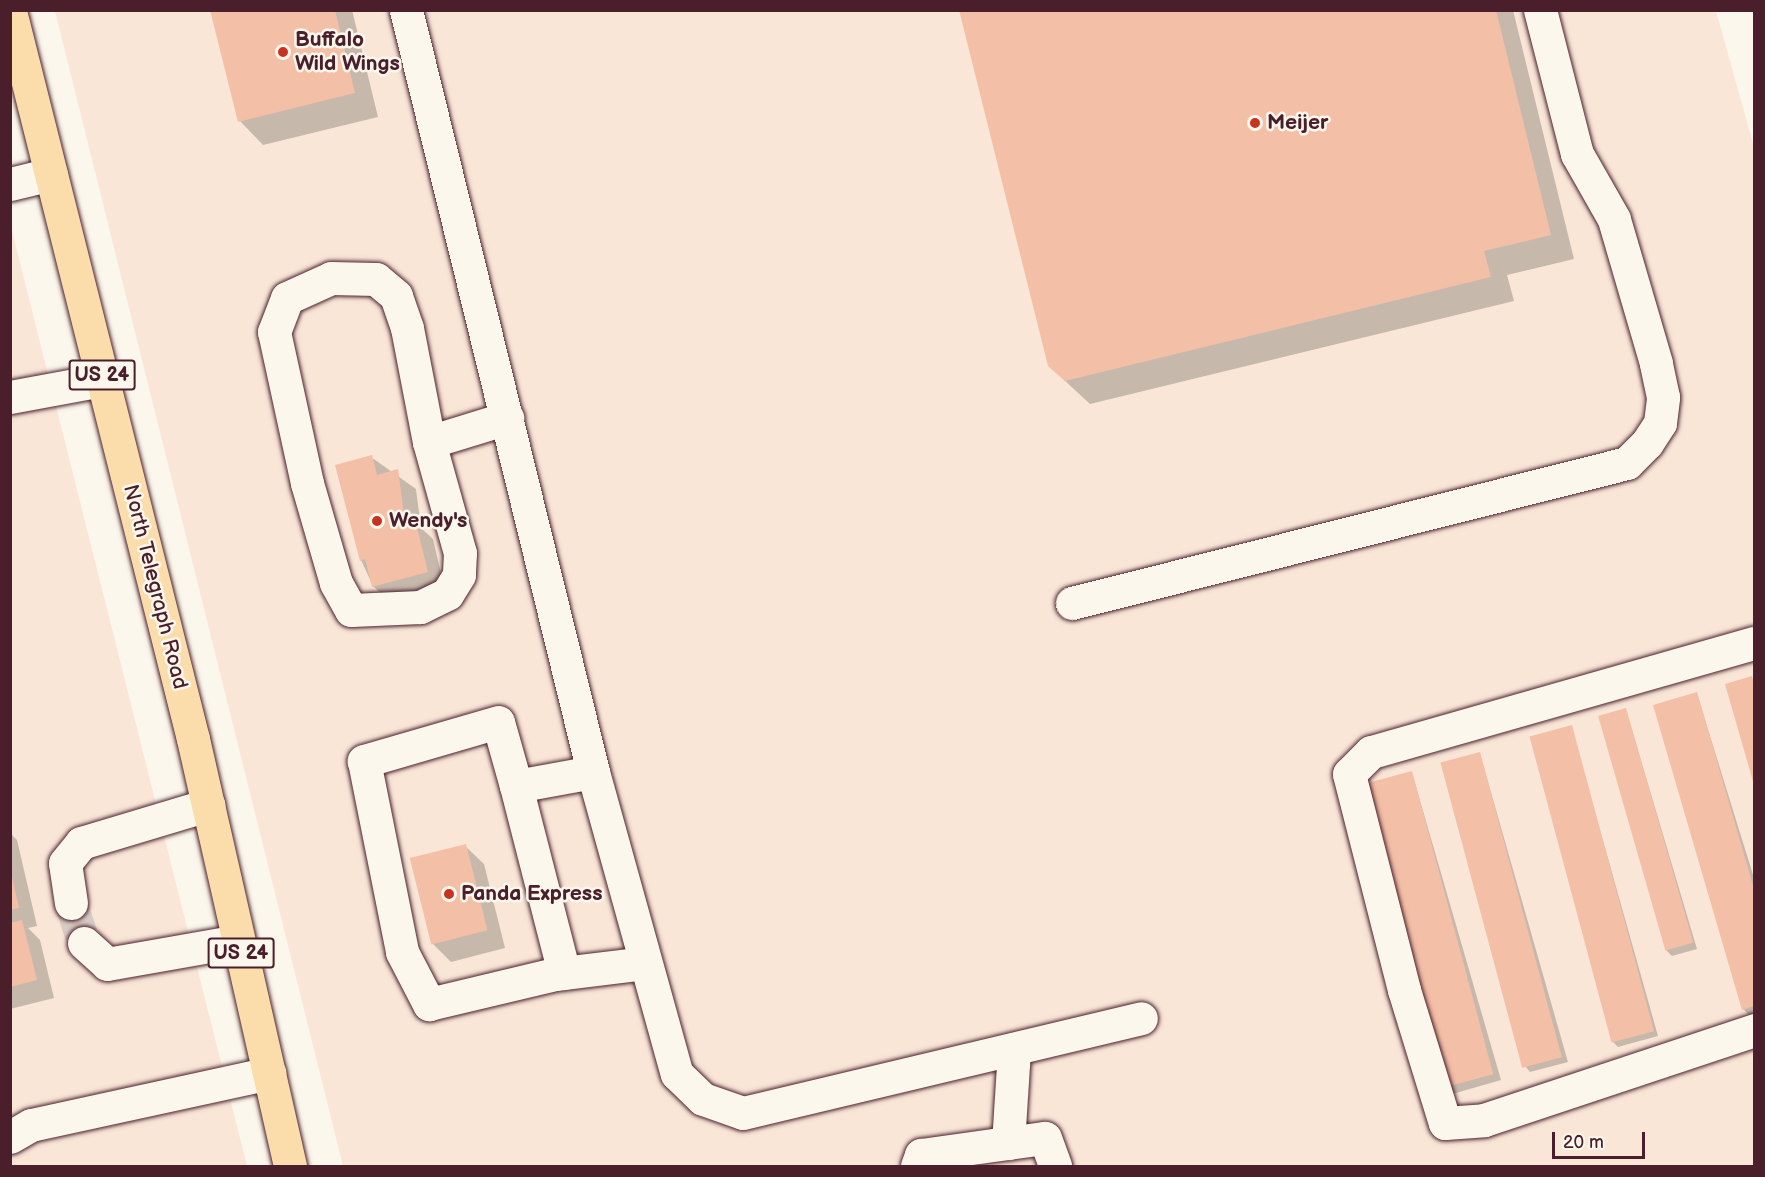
<!DOCTYPE html>
<style>
body{margin:0}
#map{position:relative;width:1765px;height:1177px;overflow:hidden;background:#fbf7ec;font-family:"Balsamiq Sans",sans-serif}
div>[style]{position:absolute}
.built>*{inset:0;background:#f9e6d7}
.shadow>*{inset:0;background:#0003}
.building>*{inset:0;background:#f4bfa7;transform-origin:0 0}
.minor-tunnel>*{height:33px;margin-top:-16.5px;transform-origin:0;background:repeating-linear-gradient(90deg,#d8ccc5 0 33px,transparent 0 49px)}
.roads{filter:drop-shadow(0 0 2px #4a1f2b) drop-shadow(0 0 2px #4a1f2b)}
.minor>*{height:33px;margin:-16.5px;padding:0 16.5px;transform-origin:16.5px;border-radius:16.5px;background:#fbf7ec}
.major>*{height:33px;margin:-16.5px;padding:0 16.5px;transform-origin:16.5px;border-radius:16.5px;background:#fbddab}
.dots>*{width:16px;height:16px;translate:-50% -50%;box-sizing:border-box;border:3px solid #fbf7ec;border-radius:50%}
span{translate:-50% -50%;white-space:nowrap;text-align:center;line-height:1.15;-webkit-text-stroke:5px #fbf7ec;paint-order:stroke}
.shield-label span{padding:2px 4px;background:#fbf7ec;border:2px solid;border-radius:4px;-webkit-text-stroke-width:0}
.shield-label{font-size:20px;color:#4a1f2b;font-weight:700}
.poi-label{font-size:21px;color:#4a1f2b;font-weight:700}
.left{translate:0 -50%;text-align:left}
.street-label{font-size:21px;color:#4a1f2b}
.frame{position:absolute;inset:0;border:12px solid #4a1f2b;pointer-events:none}
.scale{position:absolute;left:1552px;top:1132px;width:93px;height:27px;box-sizing:border-box;border:3px solid #4a1f2b;border-top:0;padding-left:8px;font-size:18px;line-height:21px;white-space:nowrap;color:#4a1f2b;-webkit-text-stroke:4px #fbf7ec;paint-order:stroke}
</style>
<div id="map">
<div class="built">
<i style="clip-path:polygon(55px 11px,1716px 11px,1754px 147px,1754px 1166px,343px 1166px)"></i>
<i style="clip-path:polygon(11px 227px,247px 1166px,11px 1166px)"></i>
</div>
<div class="shadow">
<i style="clip-path:polygon(212px 10px,352px 10px,378px 117px,263px 145px,240px 121px)"></i>
<i style="clip-path:polygon(961px 10px,1513px 10px,1574px 259px,1507px 275px,1514px 301px,1090px 404px,1049px 366px)"></i>
<i style="clip-path:polygon(371px 457px,416px 489px,421px 528px,433px 539px,445px 591px,392px 604px,373px 586px,361px 560px)"></i>
<i style="clip-path:polygon(1751px 678px,1754px 681px,1754px 781px,1726px 685px)"></i>
<i style="clip-path:polygon(1697px 694px,1754px 878px,1754px 1013px,1749px 1015px,1743px 1009px)"></i>
<i style="clip-path:polygon(1626px 710px,1697px 949px,1672px 956px,1666px 950px)"></i>
<i style="clip-path:polygon(1571px 727px,1658px 1036px,1618px 1047px,1612px 1041px)"></i>
<i style="clip-path:polygon(1480px 754px,1568px 1062px,1530px 1072px,1525px 1066px)"></i>
<i style="clip-path:polygon(1412px 773px,1501px 1080px,1449px 1095px)"></i>
<i style="clip-path:polygon(10px 833px,17px 840px,37px 926px,28px 928px,40px 940px,54px 998px,10px 1009px)"></i>
<i style="clip-path:polygon(465px 846px,484px 864px,505px 948px,451px 962px,433px 944px)"></i>
</div>
<div class="building">
<i style="clip-path:polygon(210px 10px,335px 10px,355px 93px,238px 122px)"></i>
<i style="clip-path:polygon(959px 10px,1496px 10px,1551px 235px,1484px 251px,1491px 277px,1065px 381px,1048px 366px)"></i>
<i style="clip-path:polygon(372px 455px,377px 475px,398px 469px,405px 522px,415px 519px,428px 572px,372px 587px,365px 559px,360px 561px,335px 465px)"></i>
<i style="clip-path:polygon(1752px 676px,1754px 686px,1754px 785px,1725px 684px)"></i>
<i style="clip-path:polygon(1697px 692px,1754px 889px,1754px 1006px,1742px 1010px,1653px 705px)"></i>
<i style="left:1626px;top:708px;width:244px;height:29px;rotate:74deg"></i>
<i style="left:1572px;top:725px;width:317px;height:44px;rotate:75deg"></i>
<i style="left:1480px;top:752px;width:316px;height:41px;rotate:75deg"></i>
<i style="left:1412px;top:771px;width:314px;height:56px;rotate:75deg"></i>
<i style="left:466px;top:844px;width:89px;height:58px;rotate:76deg"></i>
<i style="clip-path:polygon(11px 873px,19px 908px,10px 910px,10px 874px)"></i>
<i style="clip-path:polygon(22px 920px,37px 980px,10px 987px,10px 923px)"></i>
</div>
<div class="minor-tunnel">
<i style="left:71px;top:903px;width:42px;rotate:72deg"></i>
</div>
<div class="roads">
<div class="minor">
<i style="left:406px;top:10px;width:785px;rotate:76.21deg"></i>
<i style="left:593px;top:772px;width:313px;rotate:74.5deg"></i>
<i style="left:677px;top:1074px;width:36px;rotate:44deg"></i>
<i style="left:703px;top:1099px;width:42px;rotate:19.3deg"></i>
<i style="left:743px;top:1113px;width:409px;rotate:-13.4deg"></i>
<i style="left:10px;top:184px;width:42px;rotate:-13.7deg"></i>
<i style="left:331px;top:278px;width:45px;rotate:1.3deg"></i>
<i style="left:376px;top:279px;width:26px;rotate:40deg"></i>
<i style="left:396px;top:296px;width:34px;rotate:71deg"></i>
<i style="left:407px;top:328px;width:116px;rotate:79.1deg"></i>
<i style="left:429px;top:442px;width:115px;rotate:74.4deg"></i>
<i style="left:460px;top:553px;width:22px;rotate:93deg"></i>
<i style="left:459px;top:575px;width:22px;rotate:122deg"></i>
<i style="left:447px;top:594px;width:30px;rotate:154deg"></i>
<i style="left:420px;top:607px;width:69px;rotate:177.5deg"></i>
<i style="left:351px;top:610px;width:31px;rotate:-119deg"></i>
<i style="left:336px;top:583px;width:104px;rotate:-106.2deg"></i>
<i style="left:307px;top:483px;width:155px;rotate:-102.3deg"></i>
<i style="left:274px;top:332px;width:36px;rotate:-69deg"></i>
<i style="left:287px;top:298px;width:48px;rotate:-24.4deg"></i>
<i style="left:10px;top:397px;width:95px;rotate:-10.4deg"></i>
<i style="left:429px;top:442px;width:82px;rotate:-17.1deg"></i>
<i style="left:1072px;top:603px;width:572px;rotate:-14.16deg"></i>
<i style="left:1627px;top:463px;width:28px;rotate:-45deg"></i>
<i style="left:1647px;top:443px;width:24px;rotate:-57deg"></i>
<i style="left:1660px;top:423px;width:26px;rotate:-83deg"></i>
<i style="left:1663px;top:397px;width:35px;rotate:-102deg"></i>
<i style="left:1656px;top:363px;width:150px;rotate:-106.3deg"></i>
<i style="left:1614px;top:219px;width:75px;rotate:-119.6deg"></i>
<i style="left:1577px;top:154px;width:149px;rotate:-104.4deg"></i>
<i style="left:1754px;top:643px;width:398px;rotate:164.1deg"></i>
<i style="left:1371px;top:752px;width:31px;rotate:135deg"></i>
<i style="left:1349px;top:774px;width:223px;rotate:75.7deg"></i>
<i style="left:1404px;top:990px;width:139px;rotate:72.9deg"></i>
<i style="left:1445px;top:1123px;width:39px;rotate:-4deg"></i>
<i style="left:1484px;top:1120px;width:285px;rotate:-18.4deg"></i>
<i style="left:593px;top:772px;width:78px;rotate:169.7deg"></i>
<i style="left:516px;top:786px;width:66px;rotate:-105.7deg"></i>
<i style="left:498px;top:722px;width:140px;rotate:163.8deg"></i>
<i style="left:364px;top:761px;width:195px;rotate:78.7deg"></i>
<i style="left:402px;top:952px;width:59px;rotate:62.6deg"></i>
<i style="left:429px;top:1004px;width:130px;rotate:-13.4deg"></i>
<i style="left:555px;top:974px;width:90px;rotate:-7deg"></i>
<i style="left:516px;top:786px;width:193px;rotate:75.6deg"></i>
<i style="left:71px;top:903px;width:40px;rotate:-98.5deg"></i>
<i style="left:65px;top:863px;width:26px;rotate:-51deg"></i>
<i style="left:81px;top:843px;width:133px;rotate:-16.7deg"></i>
<i style="left:84px;top:943px;width:31px;rotate:42deg"></i>
<i style="left:107px;top:964px;width:133px;rotate:-10deg"></i>
<i style="left:10px;top:1137px;width:24px;rotate:-30deg"></i>
<i style="left:31px;top:1125px;width:244px;rotate:-12.3deg"></i>
<i style="left:1008px;top:1143px;width:37px;rotate:-8deg"></i>
<i style="left:1045px;top:1138px;width:30px;rotate:70deg"></i>
<i style="left:917px;top:1166px;width:12px;rotate:-70deg"></i>
<i style="left:921px;top:1155px;width:88px;rotate:-7.9deg"></i>
<i style="left:1008px;top:1143px;width:94px;rotate:-86.3deg"></i>
</div>
<div class="major">
<i style="left:10px;top:11px;width:751px;rotate:75.89deg"></i>
<i style="left:193px;top:739px;width:438px;rotate:77.2deg"></i>
</div>
</div>
<div class="dots">
<i style="left:283px;top:52px;background:#c8321e"></i>
<i style="left:1255px;top:123px;background:#c8321e"></i>
<i style="left:377px;top:521px;background:#c8321e"></i>
<i style="left:449px;top:894px;background:#c8321e"></i>
</div>
<div class="shield-label">
<span style="left:102px;top:375px">US 24</span>
<span style="left:241px;top:953px">US 24</span>
</div>
<div class="poi-label">
<span class="left" style="left:295px;top:52px">Buffalo<br>Wild Wings</span>
<span class="left" style="left:1267px;top:123px">Meijer</span>
<span class="left" style="left:389px;top:521px">Wendy's</span>
<span class="left" style="left:461px;top:894px">Panda Express</span>
</div>
<div class="street-label">
<span style="left:155px;top:587px;rotate:76deg">North Telegraph Road</span>
</div>
<div class="frame"></div>
<div class="scale">20 m</div>
</div>
